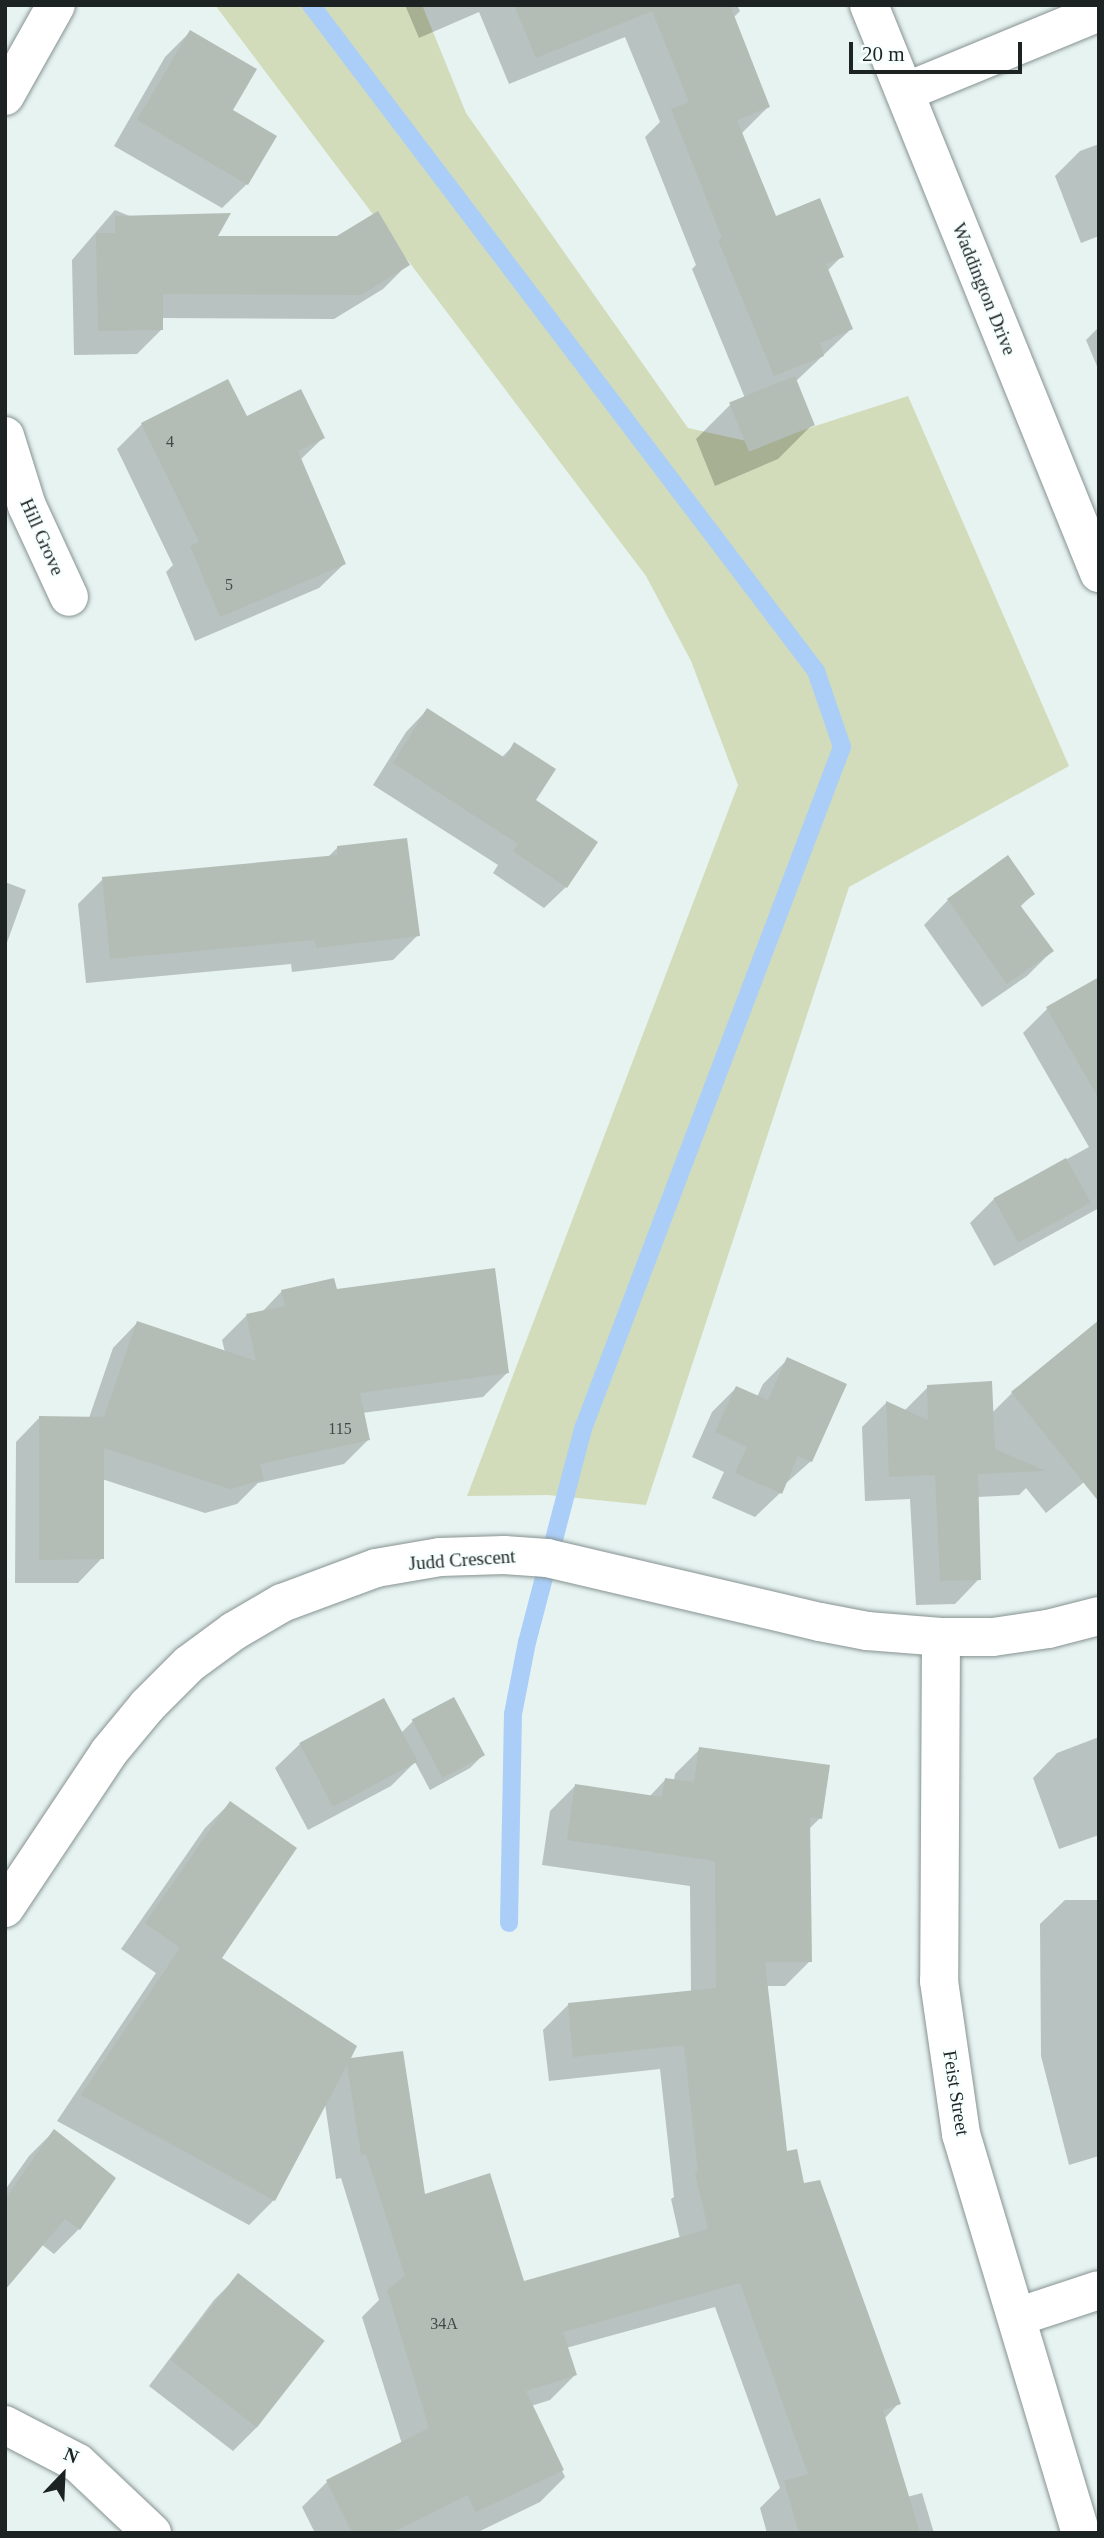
<!DOCTYPE html>
<style>
body{margin:0}
#map{position:relative;width:1104px;height:2538px;overflow:hidden;background:#e6f3f1;font-family:"Times New Roman",serif}
div>[style]{position:absolute}
.green>*{inset:0;background:#d2dcba}
.shadow>*{inset:0;background:#0003}
.stream>*{height:18px;margin:-9px;padding:0 9px;transform-origin:9px;border-radius:9px;background:#aacef8}
.building>*{inset:0;background:#b3bdb6;transform-origin:0 0}
.roads{filter:drop-shadow(0 0 2px #879391) drop-shadow(0 0 2px #879391)}
.minor>*{height:38px;margin:-19px;padding:0 19px;transform-origin:19px;border-radius:19px;background:#fff}
span{translate:-50% -50%;white-space:nowrap;text-align:center;line-height:1.15;-webkit-text-stroke:5px #f7fffe;paint-order:stroke}
.number-label{font-size:16px;color:#424947}
.number-label span{-webkit-text-stroke-width:0}
.street-label{font-size:19px;color:#1d2222}
.frame{position:absolute;inset:0;border:7px solid #1d2222;pointer-events:none}
.north{position:absolute;left:28px;top:2440px;width:70px;height:70px;-webkit-text-stroke:5px #f7fffe;paint-order:stroke;rotate:23deg;font-size:19px;font-weight:700;line-height:28px;text-align:center;color:#1d2222}
.north::after{content:'';display:block;margin:auto;width:24px;height:32px;background:#1d2222;clip-path:polygon(50% 0,100% 100%,50% 72%,0 100%)}
.scale{position:absolute;left:849px;top:42px;width:173px;height:32px;box-sizing:border-box;border:4px solid #1d2222;border-top:0;padding-left:9px;font-size:21px;line-height:24px;white-space:nowrap;color:#1d2222;-webkit-text-stroke:5px #f7fffe;paint-order:stroke}
</style>
<div id="map">
<div class="green">
<i style="clip-path:polygon(215px 5px,422px 5px,466px 113px,688px 428px,760px 444px,908px 396px,1069px 766px,849px 887px,646px 1505px,548px 1495px,467px 1496px,738px 785px,691px 661px,646px 576px)"></i>
</div>
<div class="shadow">
<i style="clip-path:polygon(405px 5px,737px 5px,740px 11px,733px 18px,768px 107px,741px 134px,775px 219px,842px 256px,827px 271px,851px 329px,795px 382px,813px 424px,778px 459px,715px 486px,696px 439px,730px 405px,745px 398px,692px 269px,696px 265px,645px 137px,660px 122px,625px 37px,509px 84px,479px 12px,419px 38px)"></i>
<i style="clip-path:polygon(190px 32px,231px 111px,247px 184px,222px 208px,114px 146px,165px 57px)"></i>
<i style="clip-path:polygon(1099px 144px,1099px 236px,1081px 243px,1055px 176px,1080px 151px)"></i>
<i style="clip-path:polygon(115px 210px,139px 220px,215px 237px,338px 238px,408px 264px,383px 289px,334px 319px,161px 318px,162px 329px,137px 354px,74px 355px,72px 260px)"></i>
<i style="clip-path:polygon(1099px 327px,1099px 371px,1086px 340px)"></i>
<i style="clip-path:polygon(246px 419px,323px 438px,300px 460px,344px 564px,319px 588px,195px 641px,166px 572px,173px 565px,117px 449px,142px 424px)"></i>
<i style="clip-path:polygon(427px 710px,501px 758px,515px 744px,566px 887px,544px 908px,493px 873px,498px 865px,373px 785px,406px 732px)"></i>
<i style="clip-path:polygon(338px 847px,418px 935px,393px 960px,292px 972px,291px 964px,86px 983px,78px 904px,103px 879px,328px 857px)"></i>
<i style="clip-path:polygon(5px 882px,26px 890px,5px 948px)"></i>
<i style="clip-path:polygon(1033px 894px,1020px 907px,1052px 951px,1027px 976px,982px 1007px,924px 925px,948px 900px)"></i>
<i style="clip-path:polygon(1099px 979px,1099px 1208px,994px 1266px,970px 1223px,994px 1199px,1089px 1147px,1023px 1033px,1047px 1009px)"></i>
<i style="clip-path:polygon(282px 1291px,336px 1291px,508px 1372px,483px 1397px,362px 1413px,368px 1440px,344px 1464px,258px 1483px,237px 1504px,205px 1513px,102px 1479px,102px 1558px,78px 1583px,15px 1583px,16px 1442px,40px 1417px,89px 1418px,113px 1348px,137px 1323px,225px 1352px,222px 1340px,246px 1316px,261px 1313px)"></i>
<i style="clip-path:polygon(788px 1359px,811px 1461px,784px 1485px,780px 1493px,755px 1517px,712px 1498px,724px 1472px,692px 1457px,712px 1412px,736px 1388px,757px 1397px,763px 1384px)"></i>
<i style="clip-path:polygon(928px 1387px,992px 1413px,1012px 1393px,1099px 1470px,1046px 1513px,1026px 1488px,1019px 1495px,977px 1497px,979px 1579px,955px 1604px,916px 1605px,910px 1499px,865px 1501px,862px 1427px,886px 1403px,904px 1411px)"></i>
<i style="clip-path:polygon(413px 1721px,483px 1755px,470px 1768px,430px 1790px,415px 1762px,391px 1786px,308px 1830px,275px 1768px,300px 1744px,401px 1733px)"></i>
<i style="clip-path:polygon(1099px 1737px,1099px 1835px,1059px 1849px,1033px 1778px,1057px 1753px)"></i>
<i style="clip-path:polygon(700px 1749px,820px 1818px,808px 1830px,810px 1961px,785px 1986px,766px 1986px,785px 2153px,803px 2185px,899px 2403px,884px 2419px,907px 2497px,922px 2493px,934px 2533px,767px 2533px,760px 2508px,780px 2488px,715px 2307px,566px 2348px,575px 2375px,550px 2400px,531px 2406px,565px 2477px,540px 2502px,476px 2533px,315px 2533px,302px 2507px,327px 2482px,402px 2444px,362px 2317px,379px 2300px,341px 2178px,336px 2179px,325px 2104px,274px 2200px,249px 2225px,57px 2121px,156px 1973px,121px 1949px,205px 1828px,230px 1803px,219px 1958px,348px 2060px,423px 2196px,523px 2283px,680px 2239px,671px 2199px,674px 2197px,660px 2069px,549px 2081px,543px 2030px,568px 2005px,691px 1992px,690px 1886px,542px 1865px,550px 1811px,575px 1786px,649px 1797px,665px 1780px,674px 1781px,675px 1774px)"></i>
<i style="clip-path:polygon(1065px 1900px,1099px 1900px,1099px 2156px,1069px 2165px,1041px 2056px,1040px 1924px)"></i>
<i style="clip-path:polygon(54px 2131px,114px 2178px,79px 2229px,54px 2254px,41px 2244px,5px 2287px,5px 2190px,29px 2156px)"></i>
<i style="clip-path:polygon(239px 2275px,258px 2426px,233px 2451px,149px 2386px,214px 2300px)"></i>
</div>
<div class="stream">
<i style="left:311px;top:5px;width:836px;rotate:52.83deg"></i>
<i style="left:816px;top:671px;width:80px;rotate:71.1deg"></i>
<i style="left:842px;top:747px;width:730px;rotate:110.8deg"></i>
<i style="left:583px;top:1429px;width:220px;rotate:104.7deg"></i>
<i style="left:527px;top:1642px;width:73px;rotate:101deg"></i>
<i style="left:513px;top:1714px;width:209px;rotate:91.1deg"></i>
</div>
<div class="building">
<i style="clip-path:polygon(514px 5px,730px 5px,770px 107px,737px 120px,776px 216px,820px 198px,844px 257px,826px 264px,853px 329px,820px 343px,824px 356px,774px 376px,718px 240px,722px 238px,671px 109px,689px 102px,652px 11px,536px 58px)"></i>
<i style="clip-path:polygon(190px 30px,257px 69px,233px 110px,277px 136px,248px 185px,137px 120px)"></i>
<i style="clip-path:polygon(378px 211px,410px 265px,361px 295px,163px 294px,163px 330px,98px 331px,96px 233px,115px 233px,115px 216px,231px 213px,218px 236px,337px 236px)"></i>
<i style="left:795px;top:376px;width:53px;height:71px;rotate:68deg"></i>
<i style="clip-path:polygon(228px 379px,247px 416px,301px 389px,325px 438px,298px 451px,346px 564px,220px 617px,190px 546px,199px 542px,141px 423px)"></i>
<i style="clip-path:polygon(427px 708px,505px 758px,514px 742px,556px 769px,536px 800px,598px 842px,567px 888px,513px 851px,518px 844px,393px 763px)"></i>
<i style="clip-path:polygon(407px 838px,420px 936px,316px 948px,315px 940px,110px 959px,102px 877px,338px 855px,337px 846px)"></i>
<i style="clip-path:polygon(1008px 855px,1035px 894px,1020px 905px,1054px 951px,1007px 984px,947px 899px)"></i>
<i style="clip-path:polygon(1099px 977px,1099px 1099px,1046px 1007px)"></i>
<i style="left:1066px;top:1158px;width:51px;height:83px;rotate:61deg"></i>
<i style="clip-path:polygon(495px 1268px,509px 1373px,360px 1393px,370px 1440px,260px 1464px,264px 1480px,230px 1489px,104px 1448px,104px 1559px,39px 1560px,39px 1416px,104px 1417px,137px 1321px,256px 1361px,246px 1314px,285px 1306px,281px 1290px,334px 1278px,337px 1289px)"></i>
<i style="clip-path:polygon(1099px 1320px,1099px 1502px,1011px 1392px)"></i>
<i style="clip-path:polygon(787px 1357px,847px 1384px,812px 1462px,798px 1456px,782px 1494px,735px 1473px,747px 1447px,715px 1432px,736px 1386px,768px 1400px)"></i>
<i style="clip-path:polygon(992px 1381px,995px 1449px,1046px 1471px,978px 1474px,981px 1580px,940px 1581px,935px 1475px,889px 1477px,886px 1401px,928px 1420px,927px 1385px)"></i>
<i style="left:454px;top:1697px;width:66px;height:48px;rotate:62deg"></i>
<i style="left:384px;top:1698px;width:72px;height:96px;rotate:62deg"></i>
<i style="clip-path:polygon(699px 1747px,830px 1765px,822px 1819px,810px 1817px,812px 1962px,765px 1962px,787px 2151px,797px 2149px,804px 2183px,820px 2180px,901px 2404px,883px 2410px,920px 2533px,799px 2533px,784px 2481px,808px 2474px,740px 2283px,563px 2332px,577px 2375px,526px 2391px,564px 2470px,476px 2512px,467px 2495px,391px 2533px,352px 2533px,326px 2480px,429px 2428px,387px 2290px,405px 2276px,366px 2154px,361px 2155px,347px 2065px,275px 2201px,81px 2095px,180px 1948px,145px 1923px,230px 1801px,297px 1848px,222px 1958px,357px 2046px,351px 2058px,403px 2051px,425px 2194px,490px 2173px,524px 2281px,708px 2229px,695px 2173px,698px 2172px,684px 2045px,573px 2057px,568px 2003px,716px 1988px,715px 1861px,567px 1840px,575px 1784px,662px 1797px,665px 1778px,694px 1782px)"></i>
<i style="clip-path:polygon(54px 2129px,116px 2178px,80px 2230px,65px 2219px,5px 2290px,5px 2199px)"></i>
<i style="left:238px;top:2273px;width:110px;height:110px;rotate:38deg"></i>
</div>
<div class="roads">
<div class="minor">
<i style="left:869px;top:5px;width:613px;rotate:67.96deg"></i>
<i style="left:905px;top:92px;width:210px;rotate:-22.4deg"></i>
<i style="left:5px;top:96px;width:104px;rotate:-60.7deg"></i>
<i style="left:5px;top:436px;width:73px;rotate:72.6deg"></i>
<i style="left:27px;top:506px;width:100px;rotate:65.2deg"></i>
<i style="left:941px;top:1637px;width:344px;rotate:90.3deg"></i>
<i style="left:939px;top:1981px;width:155px;rotate:81.8deg"></i>
<i style="left:961px;top:2134px;width:417px;rotate:73.3deg"></i>
<i style="left:5px;top:1908px;width:187px;rotate:-56.3deg"></i>
<i style="left:109px;top:1752px;width:60px;rotate:-50.4deg"></i>
<i style="left:147px;top:1706px;width:59px;rotate:-45deg"></i>
<i style="left:189px;top:1664px;width:56px;rotate:-36.3deg"></i>
<i style="left:234px;top:1631px;width:56px;rotate:-30.3deg"></i>
<i style="left:282px;top:1603px;width:100px;rotate:-20.4deg"></i>
<i style="left:376px;top:1568px;width:65px;rotate:-9.8deg"></i>
<i style="left:440px;top:1557px;width:64px;rotate:-1.8deg"></i>
<i style="left:504px;top:1555px;width:43px;rotate:4deg"></i>
<i style="left:547px;top:1558px;width:280px;rotate:13.2deg"></i>
<i style="left:820px;top:1622px;width:48px;rotate:10.8deg"></i>
<i style="left:867px;top:1631px;width:74px;rotate:4.6deg"></i>
<i style="left:941px;top:1637px;width:52px"></i>
<i style="left:993px;top:1637px;width:56px;rotate:-8.3deg"></i>
<i style="left:1048px;top:1629px;width:53px;rotate:-14.3deg"></i>
<i style="left:1017px;top:2317px;width:86px;rotate:-18.2deg"></i>
<i style="left:5px;top:2425px;width:82px;rotate:27.5deg"></i>
<i style="left:78px;top:2463px;width:102px;rotate:43.4deg"></i>
</div>
</div>
<div class="number-label">
<span style="left:170px;top:442px">4</span>
<span style="left:229px;top:585px">5</span>
<span style="left:340px;top:1429px">115</span>
<span style="left:444px;top:2324px">34A</span>
</div>
<div class="street-label">
<span style="left:984px;top:289px;rotate:68deg">Waddington Drive</span>
<span style="left:42px;top:537px;rotate:66deg">Hill Grove</span>
<span style="left:462px;top:1560px;rotate:-4deg">Judd Crescent</span>
<span style="left:956px;top:2093px;rotate:81deg">Feist Street</span>
</div>
<div class="frame"></div>
<div class="north">N</div>
<div class="scale">20 m</div>
</div>
